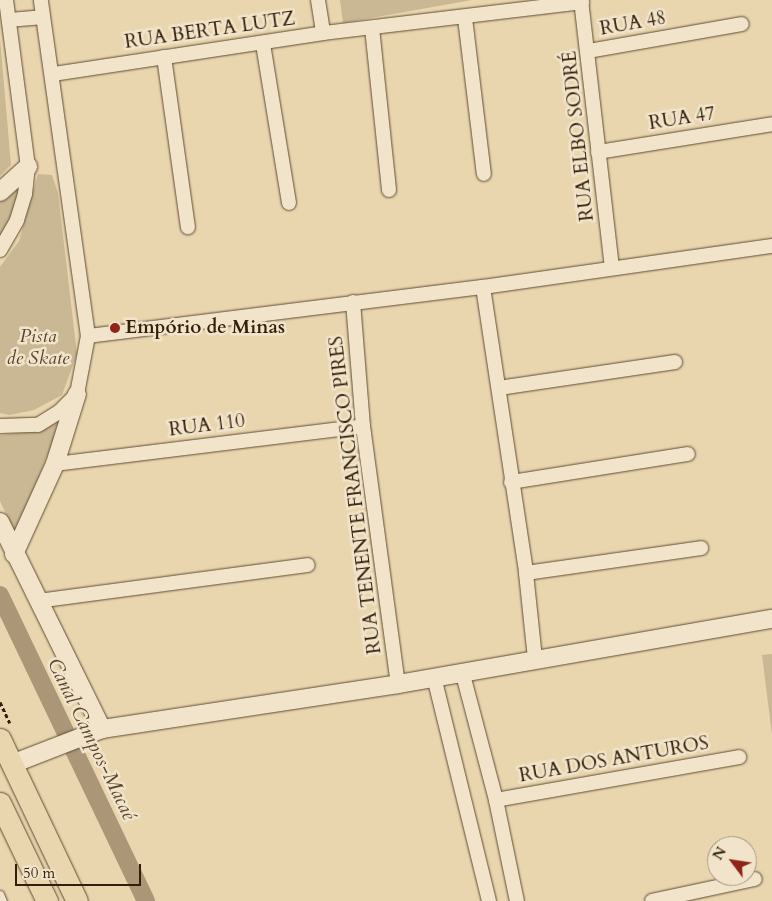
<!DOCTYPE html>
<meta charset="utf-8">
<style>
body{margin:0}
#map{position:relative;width:772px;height:901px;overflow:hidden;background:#e9d6af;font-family:Cardo,serif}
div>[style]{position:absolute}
.green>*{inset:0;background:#cab793}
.canal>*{height:18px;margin:-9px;padding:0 9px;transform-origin:9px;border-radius:9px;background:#ab9777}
.path>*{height:3px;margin-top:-1.5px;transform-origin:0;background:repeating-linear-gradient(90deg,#321e09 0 4px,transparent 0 6.5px)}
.roads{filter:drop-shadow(0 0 1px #604c32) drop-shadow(0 0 1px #604c32)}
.service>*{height:7px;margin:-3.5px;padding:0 3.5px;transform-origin:3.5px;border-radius:3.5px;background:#f1e4cb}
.minor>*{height:14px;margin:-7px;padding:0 7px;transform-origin:7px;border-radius:7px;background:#f1e4cb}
.tertiary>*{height:18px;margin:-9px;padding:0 9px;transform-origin:9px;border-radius:9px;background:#f1e4cb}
.primary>*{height:21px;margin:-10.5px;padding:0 10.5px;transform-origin:10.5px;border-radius:10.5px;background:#e9d6af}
.dots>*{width:14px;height:14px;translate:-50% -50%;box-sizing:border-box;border:2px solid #f1e4cb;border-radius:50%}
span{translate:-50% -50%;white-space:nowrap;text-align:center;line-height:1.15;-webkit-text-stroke:5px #f1e4cb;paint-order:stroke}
.street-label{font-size:19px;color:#321e09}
.poi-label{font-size:19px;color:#321e09;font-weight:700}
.left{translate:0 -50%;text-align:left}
.park-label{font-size:19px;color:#58442c;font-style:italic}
.water-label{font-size:20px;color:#5c4830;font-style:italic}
.north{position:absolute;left:707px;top:836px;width:50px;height:50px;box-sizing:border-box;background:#f1e4cb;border:1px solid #a5957d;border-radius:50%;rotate:301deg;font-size:14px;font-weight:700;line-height:20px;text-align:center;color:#321e09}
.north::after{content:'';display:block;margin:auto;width:18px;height:22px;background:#8f2418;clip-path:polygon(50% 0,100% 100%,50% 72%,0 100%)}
.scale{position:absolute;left:15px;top:864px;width:126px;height:22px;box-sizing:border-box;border:2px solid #321e09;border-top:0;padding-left:6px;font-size:15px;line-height:18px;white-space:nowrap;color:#321e09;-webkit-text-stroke:4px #f1e4cb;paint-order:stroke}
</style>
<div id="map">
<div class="green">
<i style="clip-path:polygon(340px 0,472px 0,343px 23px)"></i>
<i style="clip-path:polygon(0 39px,11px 165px,0 176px)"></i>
<i style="clip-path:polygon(38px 174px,52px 175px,58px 193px,77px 354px,62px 395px,34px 410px,9px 415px,0 413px,0 267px,19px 241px)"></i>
<i style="clip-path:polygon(18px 185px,17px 204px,0 237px,0 201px)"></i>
<i style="clip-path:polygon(57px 422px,60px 425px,15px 534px,0 501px,0 435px,42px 430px)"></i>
<i style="clip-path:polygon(772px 654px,772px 735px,762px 655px)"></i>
</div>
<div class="canal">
<i style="left:0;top:595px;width:339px;rotate:64.5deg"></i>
</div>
<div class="path">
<i style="left:0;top:702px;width:23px;rotate:65deg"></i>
</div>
<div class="roads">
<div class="service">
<i style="left:0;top:894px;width:8px;rotate:67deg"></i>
</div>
<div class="minor">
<i style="left:318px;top:0;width:33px;rotate:81deg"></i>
<i style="left:581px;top:0;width:269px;rotate:83.4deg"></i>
<i style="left:465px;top:18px;width:157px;rotate:83.1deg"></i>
<i style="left:9px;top:20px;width:34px;rotate:-5deg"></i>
<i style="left:372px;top:28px;width:163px;rotate:84deg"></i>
<i style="left:263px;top:44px;width:161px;rotate:80.7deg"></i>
<i style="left:589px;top:51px;width:155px;rotate:-10deg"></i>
<i style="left:164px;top:57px;width:172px;rotate:82deg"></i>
<i style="left:53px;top:74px;width:273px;rotate:-8.6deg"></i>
<i style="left:323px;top:33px;width:261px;rotate:-6.8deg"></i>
<i style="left:598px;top:152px;width:176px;rotate:-9.1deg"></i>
<i style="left:0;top:250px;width:34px;rotate:-60deg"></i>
<i style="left:17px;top:220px;width:27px;rotate:-73deg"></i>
<i style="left:25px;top:194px;width:27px;rotate:-84deg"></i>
<i style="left:28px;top:167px;width:168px;rotate:-97.5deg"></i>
<i style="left:483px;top:287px;width:289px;rotate:81.4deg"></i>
<i style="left:526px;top:573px;width:85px;rotate:84deg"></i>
<i style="left:353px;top:302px;width:124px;rotate:85.4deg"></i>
<i style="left:363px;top:426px;width:260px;rotate:82.3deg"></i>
<i style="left:88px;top:336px;width:398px;rotate:-7.1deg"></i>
<i style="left:483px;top:287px;width:292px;rotate:-8.1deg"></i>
<i style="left:499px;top:388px;width:178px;rotate:-8.4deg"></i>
<i style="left:0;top:426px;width:38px;rotate:-2deg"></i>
<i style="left:38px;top:425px;width:26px;rotate:-32deg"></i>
<i style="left:60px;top:411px;width:24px;rotate:-45deg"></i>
<i style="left:77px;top:394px;width:59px;rotate:-79.3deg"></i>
<i style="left:88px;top:336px;width:339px;rotate:-98deg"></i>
<i style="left:55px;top:464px;width:310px;rotate:-7deg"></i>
<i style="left:511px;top:482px;width:179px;rotate:-9deg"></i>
<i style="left:526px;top:573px;width:177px;rotate:-8.1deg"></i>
<i style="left:38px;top:601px;width:272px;rotate:-7.6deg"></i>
<i style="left:462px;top:671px;width:133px;rotate:75.2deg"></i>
<i style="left:496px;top:800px;width:103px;rotate:78.3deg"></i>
<i style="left:434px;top:677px;width:231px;rotate:76.2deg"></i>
<i style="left:496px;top:800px;width:247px;rotate:-10deg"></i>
<i style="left:652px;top:901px;width:105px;rotate:-12.1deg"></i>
</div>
<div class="tertiary">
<i style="left:0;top:192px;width:38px;rotate:-42deg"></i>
<i style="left:0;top:522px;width:231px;rotate:63.8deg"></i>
<i style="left:14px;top:554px;width:99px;rotate:-65.5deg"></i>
<i style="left:55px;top:464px;width:73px;rotate:-72.6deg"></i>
<i style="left:12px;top:764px;width:97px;rotate:-21.3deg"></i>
<i style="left:102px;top:729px;width:299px;rotate:-8.6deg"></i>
<i style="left:398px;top:684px;width:380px;rotate:-9.9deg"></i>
</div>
<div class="primary">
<i style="left:0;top:739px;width:179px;rotate:64.6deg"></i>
<i style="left:0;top:803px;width:109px;rotate:64.4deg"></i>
</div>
</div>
<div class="dots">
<i style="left:115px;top:328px;background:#8f2418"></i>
</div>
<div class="street-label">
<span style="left:633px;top:24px;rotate:-10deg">RUA 48</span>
<span style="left:210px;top:31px;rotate:-8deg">RUA BERTA LUTZ</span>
<span style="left:682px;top:119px;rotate:-9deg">RUA 47</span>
<span style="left:579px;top:136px;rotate:-96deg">RUA ELBO SODRÉ</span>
<span style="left:207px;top:426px;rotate:-7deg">RUA 110</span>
<span style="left:356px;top:495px;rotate:-97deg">RUA TENENTE FRANCISCO PIRES</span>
<span style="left:614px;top:760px;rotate:-10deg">RUA DOS ANTUROS</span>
</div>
<div class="poi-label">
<span class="left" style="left:125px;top:328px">Empório de Minas</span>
</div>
<div class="park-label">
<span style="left:38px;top:348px">Pista<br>de Skate</span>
</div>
<div class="water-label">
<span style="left:92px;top:739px;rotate:64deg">Canal Campos-Macaé</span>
</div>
<div class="north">N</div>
<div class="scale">50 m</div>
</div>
